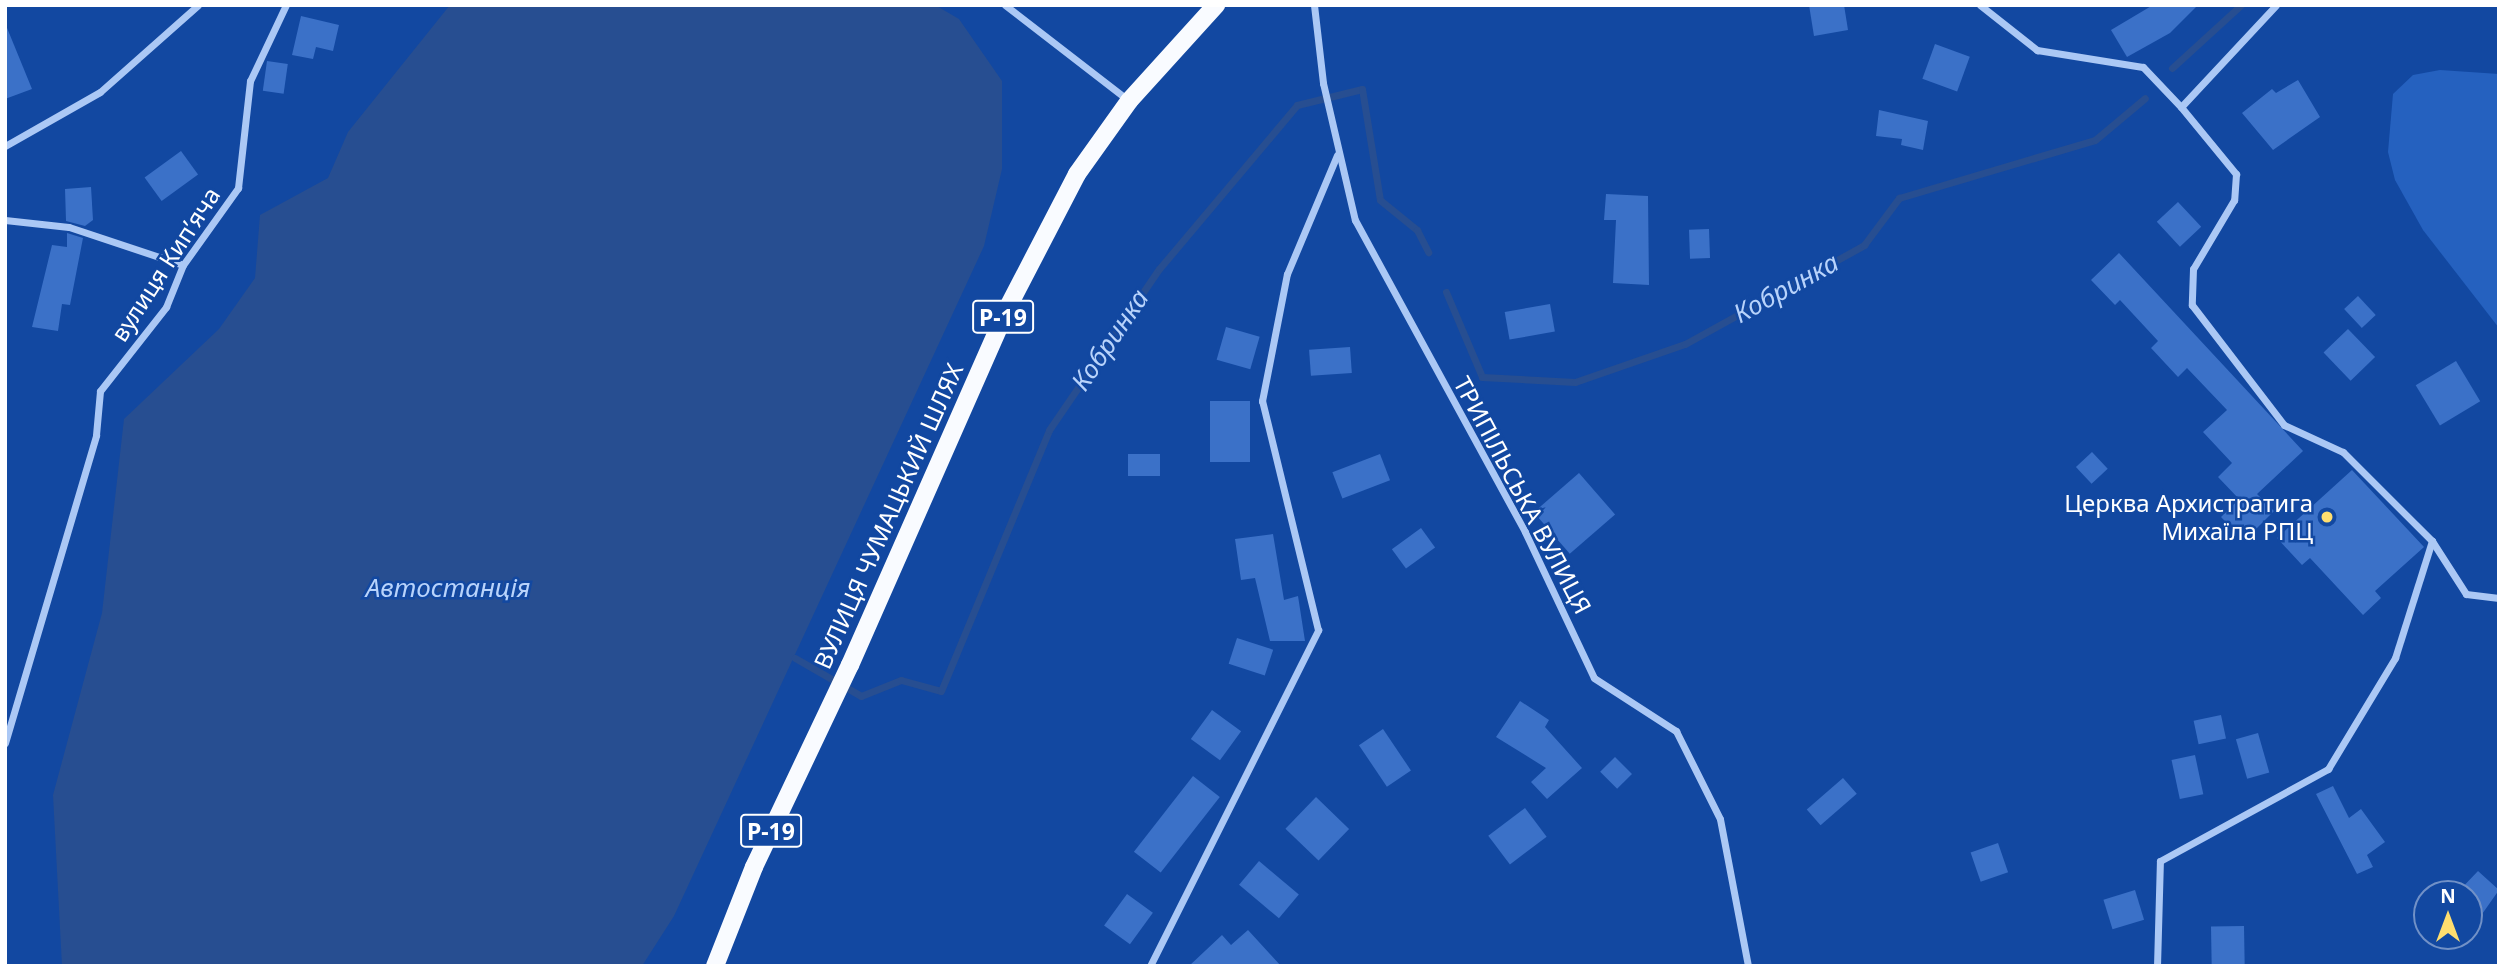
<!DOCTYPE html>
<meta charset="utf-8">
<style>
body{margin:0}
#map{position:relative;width:2504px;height:971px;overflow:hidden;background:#1248a1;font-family:"Noto Sans",sans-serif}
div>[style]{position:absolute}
.green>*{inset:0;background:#2561bf}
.water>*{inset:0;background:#274e91}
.stream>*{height:7px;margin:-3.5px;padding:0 3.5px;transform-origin:3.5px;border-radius:3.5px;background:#274e91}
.building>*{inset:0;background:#3b71c8;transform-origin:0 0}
.minor>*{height:7px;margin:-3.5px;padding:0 3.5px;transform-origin:3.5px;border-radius:3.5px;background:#abc8f5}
.primary>*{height:18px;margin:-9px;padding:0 9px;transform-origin:9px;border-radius:9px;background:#f9fbff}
.dots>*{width:19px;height:19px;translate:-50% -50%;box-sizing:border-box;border:4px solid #1248a1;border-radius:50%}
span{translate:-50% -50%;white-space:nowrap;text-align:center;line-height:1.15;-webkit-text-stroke:5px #1248a1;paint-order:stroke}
.shield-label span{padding:2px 5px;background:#1248a1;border:2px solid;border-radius:5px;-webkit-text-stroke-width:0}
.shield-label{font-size:23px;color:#fff;font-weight:700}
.street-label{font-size:24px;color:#fff}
.poi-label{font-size:24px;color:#fff}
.right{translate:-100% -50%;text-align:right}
.water-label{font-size:26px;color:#b8d3fb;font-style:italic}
.frame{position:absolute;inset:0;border:7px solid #fff;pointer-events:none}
.north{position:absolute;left:2413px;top:880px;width:70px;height:70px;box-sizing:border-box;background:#1248a1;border:2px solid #7191c7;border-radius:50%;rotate:0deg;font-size:19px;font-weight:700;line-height:28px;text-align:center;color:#fff}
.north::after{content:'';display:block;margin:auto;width:24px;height:32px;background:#ffde6f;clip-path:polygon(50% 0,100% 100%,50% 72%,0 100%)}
</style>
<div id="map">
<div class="green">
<i style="clip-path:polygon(2440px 70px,2499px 74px,2499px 328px,2423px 230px,2395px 180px,2388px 152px,2393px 94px,2413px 75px)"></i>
</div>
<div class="water">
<i style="clip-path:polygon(450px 5px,935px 5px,959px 19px,1002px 81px,1002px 169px,984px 246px,674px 916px,642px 966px,62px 966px,53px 795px,102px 613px,124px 419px,219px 329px,255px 278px,260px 215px,328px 178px,348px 132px)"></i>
</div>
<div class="stream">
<i style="left:2172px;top:68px;width:93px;rotate:-42.4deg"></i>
<i style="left:1446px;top:292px;width:92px;rotate:67deg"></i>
<i style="left:1482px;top:377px;width:93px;rotate:3.1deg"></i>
<i style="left:1575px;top:382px;width:116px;rotate:-19.1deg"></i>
<i style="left:1685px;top:344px;width:205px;rotate:-28.9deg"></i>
<i style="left:1864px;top:245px;width:59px;rotate:-53.3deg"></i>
<i style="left:1899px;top:198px;width:204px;rotate:-16.5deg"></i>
<i style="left:2095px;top:140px;width:65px;rotate:-40deg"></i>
<i style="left:795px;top:658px;width:76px;rotate:29.9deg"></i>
<i style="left:861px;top:696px;width:43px;rotate:-21.8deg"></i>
<i style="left:901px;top:680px;width:41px;rotate:15.4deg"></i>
<i style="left:941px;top:691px;width:282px;rotate:-67.5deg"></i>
<i style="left:1049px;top:430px;width:195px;rotate:-55.7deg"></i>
<i style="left:1159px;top:269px;width:214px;rotate:-49.9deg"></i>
<i style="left:1297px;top:105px;width:67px;rotate:-13.8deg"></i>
<i style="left:1362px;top:89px;width:112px;rotate:80.8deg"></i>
<i style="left:1380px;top:200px;width:48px;rotate:39deg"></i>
<i style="left:1417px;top:230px;width:25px;rotate:63deg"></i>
</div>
<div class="building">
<i style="clip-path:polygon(1809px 5px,1844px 5px,1848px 30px,1814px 36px)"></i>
<i style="clip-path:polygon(2153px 5px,2198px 5px,2170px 33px,2127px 57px,2111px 30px)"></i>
<i style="clip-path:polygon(301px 16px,339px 25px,333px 51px,316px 47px,313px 59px,292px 55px)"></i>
<i style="clip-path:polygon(5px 23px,32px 89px,5px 99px)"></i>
<i style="left:1935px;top:44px;width:37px;height:37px;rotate:20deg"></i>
<i style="left:267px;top:61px;width:21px;height:30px;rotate:8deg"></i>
<i style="clip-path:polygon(2298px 80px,2320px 117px,2273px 150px,2242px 113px,2272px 89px,2276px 93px)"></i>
<i style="clip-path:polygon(1879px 110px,1928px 121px,1923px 150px,1901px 145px,1902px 139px,1876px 136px)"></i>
<i style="left:181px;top:151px;width:29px;height:45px;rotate:54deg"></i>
<i style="clip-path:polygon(91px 187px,93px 220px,85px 226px,66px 221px,65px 189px)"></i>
<i style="clip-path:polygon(1606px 194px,1648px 196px,1649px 285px,1613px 283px,1616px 220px,1604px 220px)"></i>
<i style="left:2178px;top:202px;width:34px;height:29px;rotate:47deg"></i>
<i style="left:1709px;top:229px;width:29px;height:20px;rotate:88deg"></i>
<i style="clip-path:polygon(67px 233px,83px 238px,70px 305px,62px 304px,58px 331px,32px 327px,52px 245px,67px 247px)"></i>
<i style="clip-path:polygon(2119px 253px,2303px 451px,2257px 494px,2274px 511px,2244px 541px,2221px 517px,2239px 499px,2218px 477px,2232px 463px,2203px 432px,2227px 410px,2187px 368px,2178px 377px,2151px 348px,2158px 341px,2120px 300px,2115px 305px,2091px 280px)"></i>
<i style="left:2358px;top:296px;width:26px;height:19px;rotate:47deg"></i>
<i style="left:1550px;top:304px;width:28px;height:46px;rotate:80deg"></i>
<i style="left:1226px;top:327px;width:35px;height:34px;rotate:16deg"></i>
<i style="left:2348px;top:329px;width:39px;height:34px;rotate:46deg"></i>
<i style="left:1350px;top:347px;width:26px;height:41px;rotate:86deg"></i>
<i style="left:2456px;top:361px;width:47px;height:47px;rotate:59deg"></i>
<i style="left:1250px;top:401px;width:61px;height:40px;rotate:90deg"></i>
<i style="left:2092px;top:452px;width:23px;height:22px;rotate:47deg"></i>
<i style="left:1128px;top:454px;width:32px;height:22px"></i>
<i style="left:1380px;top:454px;width:28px;height:51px;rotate:69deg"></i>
<i style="clip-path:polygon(2352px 470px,2424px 547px,2375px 591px,2381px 598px,2363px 615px,2310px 558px,2302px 565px,2277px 538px)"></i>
<i style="left:1579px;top:473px;width:55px;height:60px;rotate:49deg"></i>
<i style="left:1421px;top:528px;width:24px;height:36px;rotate:54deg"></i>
<i style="clip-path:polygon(1273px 534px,1284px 600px,1298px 596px,1305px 641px,1270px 641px,1255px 578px,1241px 580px,1235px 539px)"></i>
<i style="left:1237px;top:638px;width:38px;height:27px;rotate:18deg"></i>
<i style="clip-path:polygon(1520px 701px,1549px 720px,1545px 727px,1582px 768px,1547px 799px,1531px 782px,1546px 768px,1496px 737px)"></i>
<i style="left:1212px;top:710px;width:36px;height:36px;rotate:36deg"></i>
<i style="left:2221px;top:715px;width:24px;height:28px;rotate:78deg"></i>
<i style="left:1383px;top:729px;width:50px;height:29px;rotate:56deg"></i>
<i style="left:2258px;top:733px;width:41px;height:23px;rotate:74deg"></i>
<i style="left:2195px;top:755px;width:40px;height:24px;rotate:78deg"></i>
<i style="left:1615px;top:757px;width:24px;height:21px;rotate:45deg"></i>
<i style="left:1193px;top:776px;width:34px;height:96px;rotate:38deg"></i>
<i style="left:1843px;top:778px;width:21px;height:48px;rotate:49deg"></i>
<i style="clip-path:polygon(2333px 786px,2349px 818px,2361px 809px,2385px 842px,2367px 855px,2373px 867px,2357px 874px,2316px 794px)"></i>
<i style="left:1316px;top:797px;width:46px;height:44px;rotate:44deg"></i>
<i style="left:1525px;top:808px;width:36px;height:46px;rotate:53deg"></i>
<i style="left:1998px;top:843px;width:31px;height:29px;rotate:71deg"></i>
<i style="left:1259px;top:861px;width:52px;height:31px;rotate:40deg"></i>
<i style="clip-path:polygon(2478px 871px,2499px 890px,2480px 917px,2469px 907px,2469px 894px,2456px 894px)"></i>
<i style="left:2135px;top:890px;width:31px;height:33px;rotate:73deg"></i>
<i style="left:1127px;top:894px;width:32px;height:39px;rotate:36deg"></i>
<i style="left:2244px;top:926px;width:40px;height:33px;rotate:89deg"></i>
<i style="clip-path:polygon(1248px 930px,1281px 966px,1189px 966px,1222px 935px,1231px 945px)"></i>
</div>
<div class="minor">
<i style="left:1005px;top:5px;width:157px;rotate:37.7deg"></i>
<i style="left:1314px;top:5px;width:79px;rotate:83.4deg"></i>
<i style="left:1323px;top:83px;width:141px;rotate:76.9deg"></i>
<i style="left:1355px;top:220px;width:355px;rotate:61.4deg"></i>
<i style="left:1525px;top:532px;width:161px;rotate:64.7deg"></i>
<i style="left:1594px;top:678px;width:98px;rotate:32.9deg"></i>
<i style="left:1676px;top:731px;width:98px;rotate:63.4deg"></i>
<i style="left:1720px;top:819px;width:150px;rotate:79.2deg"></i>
<i style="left:1980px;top:5px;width:73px;rotate:38.3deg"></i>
<i style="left:2037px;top:50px;width:107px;rotate:9.1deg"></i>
<i style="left:2143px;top:67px;width:55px;rotate:46.5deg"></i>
<i style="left:2181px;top:107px;width:87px;rotate:50.6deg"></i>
<i style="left:2236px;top:174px;width:26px;rotate:94deg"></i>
<i style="left:2234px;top:200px;width:80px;rotate:120.7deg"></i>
<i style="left:2193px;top:269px;width:36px;rotate:92deg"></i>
<i style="left:2192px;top:305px;width:151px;rotate:52.5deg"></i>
<i style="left:2284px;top:425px;width:65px;rotate:24.6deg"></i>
<i style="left:2343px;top:452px;width:126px;rotate:45deg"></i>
<i style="left:2432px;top:541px;width:63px;rotate:57.3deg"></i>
<i style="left:2466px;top:594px;width:33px;rotate:7deg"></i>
<i style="left:2181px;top:107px;width:139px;rotate:-47deg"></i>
<i style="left:5px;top:146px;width:109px;rotate:-29.6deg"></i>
<i style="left:100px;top:92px;width:131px;rotate:-41.6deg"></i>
<i style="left:5px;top:220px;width:64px;rotate:6.2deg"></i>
<i style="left:69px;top:227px;width:120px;rotate:18.4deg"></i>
<i style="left:5px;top:743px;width:321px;rotate:-73.5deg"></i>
<i style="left:96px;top:435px;width:44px;rotate:-84.8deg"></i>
<i style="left:100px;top:391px;width:107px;rotate:-51.8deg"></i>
<i style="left:166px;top:307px;width:45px;rotate:-68deg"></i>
<i style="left:183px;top:265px;width:95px;rotate:-54.5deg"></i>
<i style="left:238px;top:188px;width:108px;rotate:-83.6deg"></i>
<i style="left:250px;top:81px;width:84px;rotate:-64.7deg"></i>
<i style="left:1150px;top:966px;width:376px;rotate:-63.4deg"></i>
<i style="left:1318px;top:630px;width:236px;rotate:-103.7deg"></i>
<i style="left:1262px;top:401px;width:129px;rotate:-78.9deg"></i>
<i style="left:1287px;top:274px;width:129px;rotate:-67.2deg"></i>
<i style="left:2157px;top:966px;width:105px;rotate:-88.4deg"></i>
<i style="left:2160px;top:861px;width:192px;rotate:-28.7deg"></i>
<i style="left:2328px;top:769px;width:130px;rotate:-58.9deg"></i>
<i style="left:2395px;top:658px;width:123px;rotate:-72.5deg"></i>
</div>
<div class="primary">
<i style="left:715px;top:966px;width:106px;rotate:-68.5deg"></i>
<i style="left:754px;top:867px;width:224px;rotate:-64.6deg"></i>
<i style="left:850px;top:665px;width:387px;rotate:-66.2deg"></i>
<i style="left:1006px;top:311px;width:154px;rotate:-62.6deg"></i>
<i style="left:1077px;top:174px;width:90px;rotate:-54.5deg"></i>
<i style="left:1129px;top:101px;width:130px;rotate:-47.8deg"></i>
</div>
<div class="dots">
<i style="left:2327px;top:517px;background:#ffde6f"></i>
</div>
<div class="shield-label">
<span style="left:1003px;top:317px">Р-19</span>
<span style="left:771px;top:831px">Р-19</span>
</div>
<div class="street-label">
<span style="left:165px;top:264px;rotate:-57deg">вулиця Кипʼяча</span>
<span style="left:1523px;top:495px;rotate:62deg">ТРИПІЛЬСЬКА ВУЛИЦЯ</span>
<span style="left:888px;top:516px;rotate:-66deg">ВУЛИЦЯ ЧУМАЦЬКИЙ ШЛЯХ</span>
</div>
<div class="poi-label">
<span class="right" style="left:2313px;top:517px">Церква Архистратига<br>Михаїла РПЦ</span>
</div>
<div class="water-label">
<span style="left:1786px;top:288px;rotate:-29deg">Кобринка</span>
<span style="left:1110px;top:340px;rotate:-56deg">Кобринка</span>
<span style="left:448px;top:588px">Автостанція</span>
</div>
<div class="frame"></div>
<div class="north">N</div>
</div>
